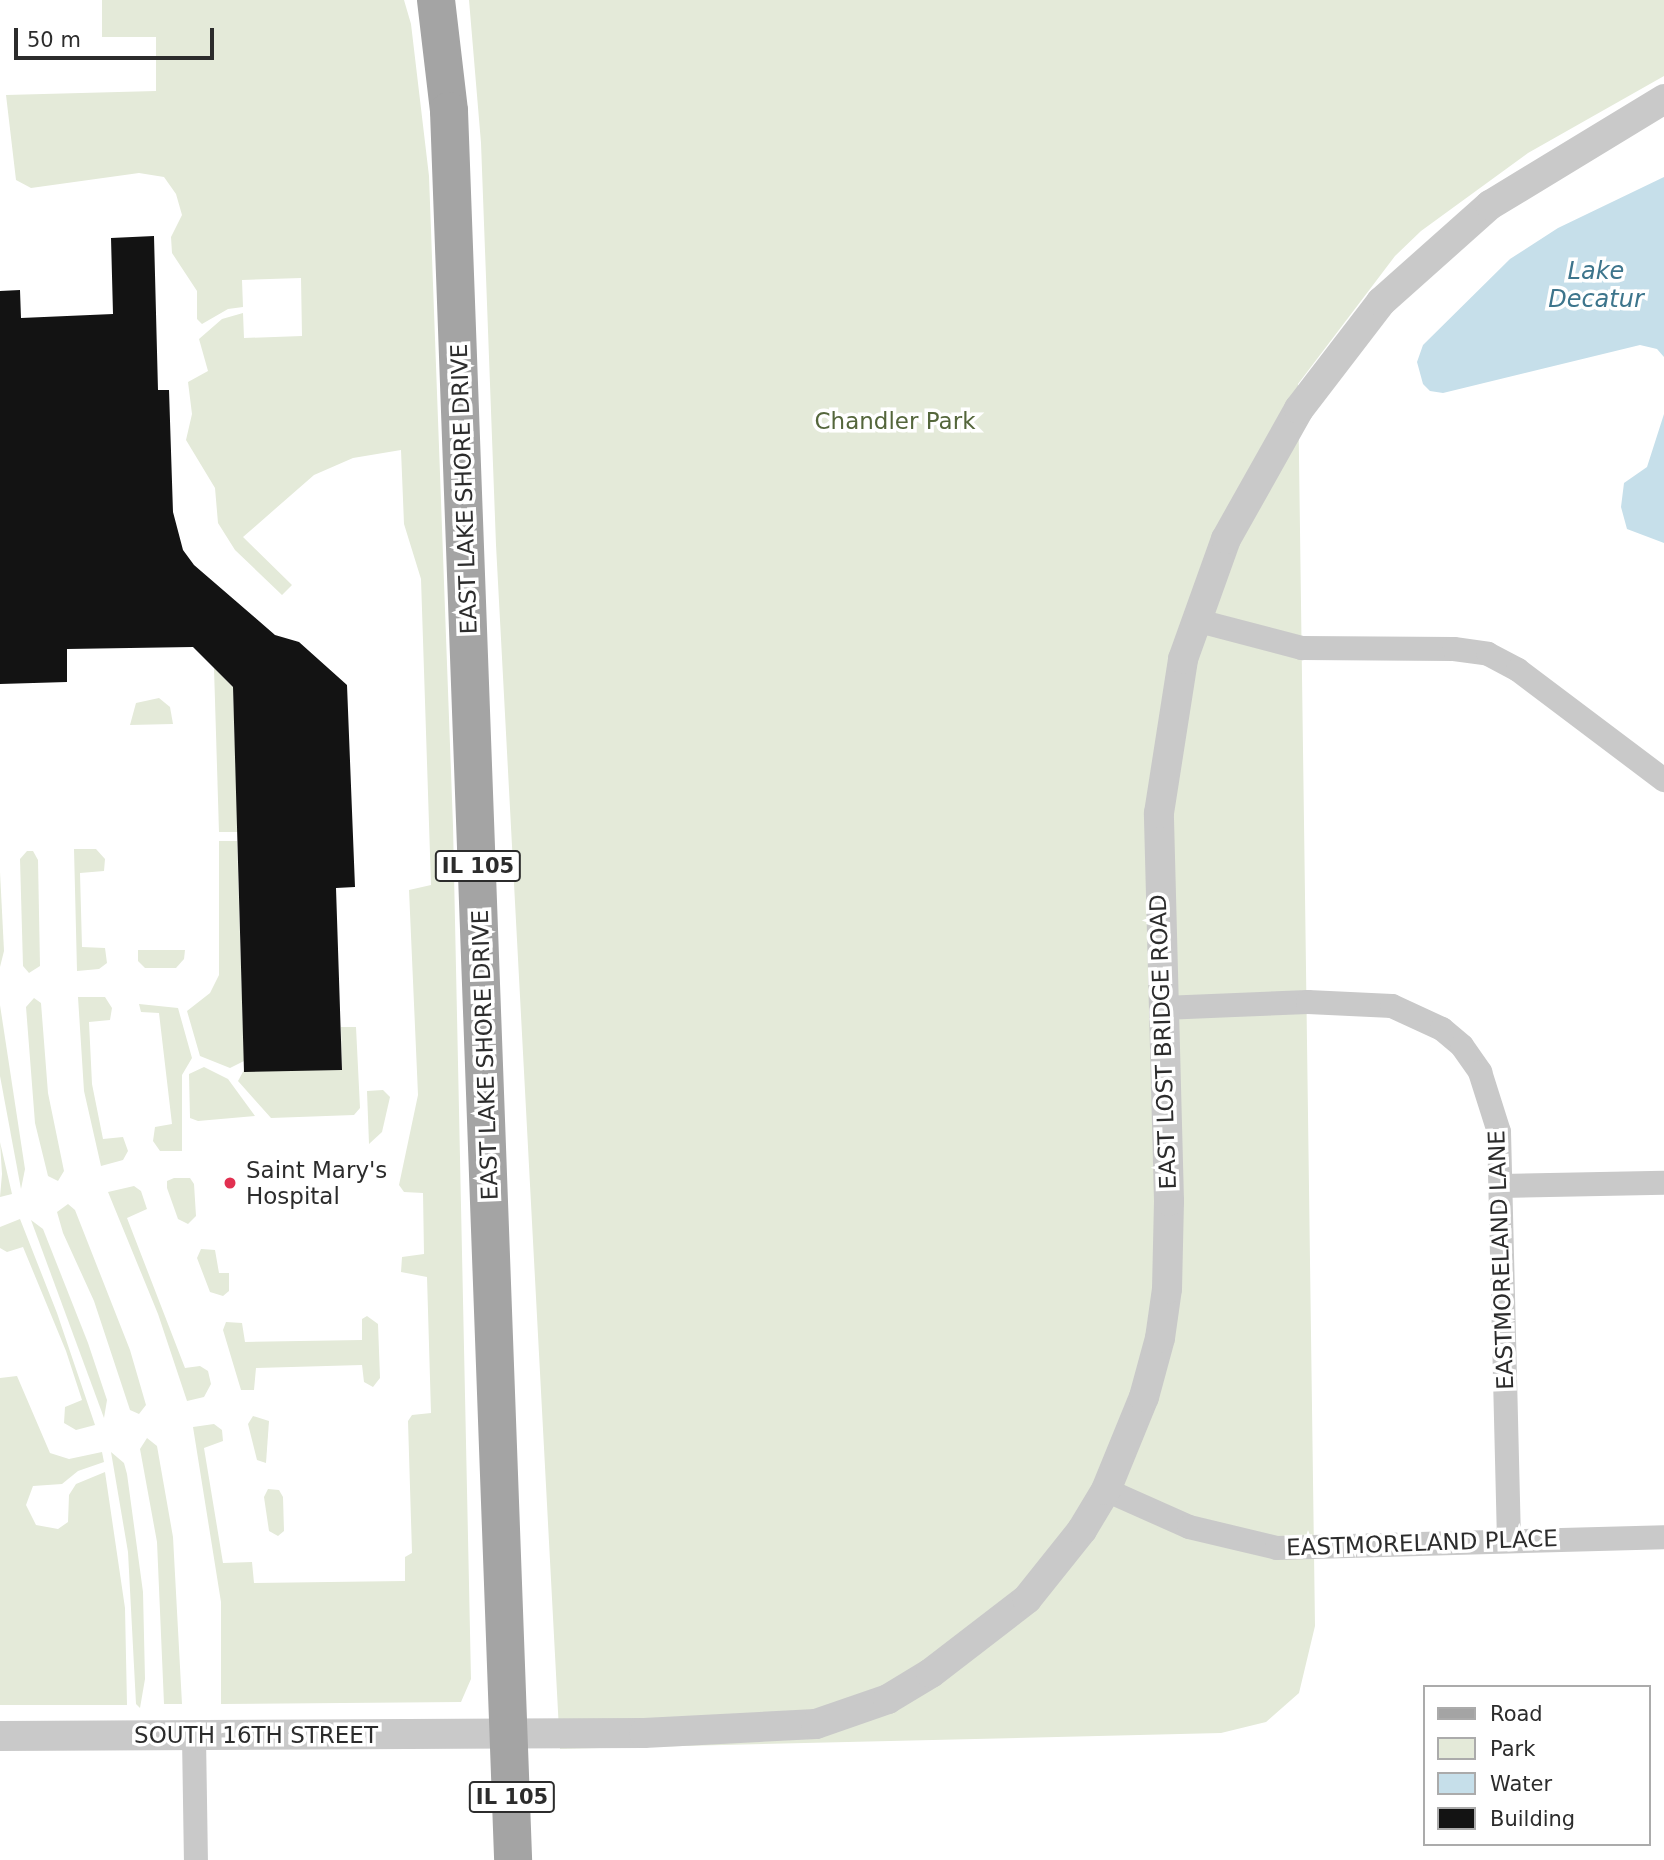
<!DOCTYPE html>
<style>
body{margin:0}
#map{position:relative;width:1664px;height:1860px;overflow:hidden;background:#fff;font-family:"DejaVu Sans",sans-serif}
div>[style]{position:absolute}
.green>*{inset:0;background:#e4ead9}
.water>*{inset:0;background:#c6dfea}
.building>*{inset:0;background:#131313}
.minor>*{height:24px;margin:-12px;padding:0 12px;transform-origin:12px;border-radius:12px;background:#c9c9c9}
.tertiary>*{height:30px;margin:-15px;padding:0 15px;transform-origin:15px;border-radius:15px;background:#c9c9c9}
.primary>*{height:38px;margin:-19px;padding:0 19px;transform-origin:19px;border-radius:19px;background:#a4a4a4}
.dots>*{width:19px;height:19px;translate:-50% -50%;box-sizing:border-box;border:4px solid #fff;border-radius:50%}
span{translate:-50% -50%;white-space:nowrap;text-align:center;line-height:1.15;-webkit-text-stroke:7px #fff;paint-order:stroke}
.shield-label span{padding:2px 5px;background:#fff;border:2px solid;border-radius:5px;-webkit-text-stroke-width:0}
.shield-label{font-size:21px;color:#2c2c2c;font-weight:700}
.park-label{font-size:23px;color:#54663b}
.street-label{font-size:23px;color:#2c2c2c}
.poi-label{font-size:23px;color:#2c2c2c}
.left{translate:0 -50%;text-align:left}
.water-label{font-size:24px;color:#3d758c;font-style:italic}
.legend{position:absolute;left:1423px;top:1685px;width:228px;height:161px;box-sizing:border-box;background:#fff;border:2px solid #ababab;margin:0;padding:9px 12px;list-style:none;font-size:21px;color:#2c2c2c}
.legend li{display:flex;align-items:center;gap:14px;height:35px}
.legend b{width:35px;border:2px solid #ababab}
.scale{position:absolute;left:14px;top:28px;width:200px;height:32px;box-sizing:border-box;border:4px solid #2c2c2c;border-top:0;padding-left:9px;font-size:21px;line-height:24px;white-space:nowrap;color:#2c2c2c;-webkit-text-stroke:5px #fff;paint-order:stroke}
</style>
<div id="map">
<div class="green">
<i style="clip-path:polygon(102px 0,404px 0,411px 24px,429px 176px,453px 826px,471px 1679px,461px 1702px,221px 1704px,221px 1602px,193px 1427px,214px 1424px,222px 1430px,223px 1441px,204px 1448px,223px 1563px,252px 1562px,254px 1583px,405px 1581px,405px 1557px,412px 1553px,408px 1421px,412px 1415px,431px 1413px,427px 1277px,401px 1272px,402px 1257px,424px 1254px,423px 1193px,404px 1192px,399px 1185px,418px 1095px,409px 890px,431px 885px,421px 579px,404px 524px,401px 450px,353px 458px,314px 475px,243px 537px,292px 585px,282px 595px,235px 550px,218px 523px,215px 488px,186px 440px,192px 414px,188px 382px,208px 371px,199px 339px,222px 319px,243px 313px,244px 338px,302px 336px,301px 278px,242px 280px,243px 307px,228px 309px,202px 324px,197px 319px,197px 291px,172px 253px,171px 237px,182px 215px,176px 194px,164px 177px,139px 173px,31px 188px,16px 180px,6px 95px,156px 91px,156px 37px,102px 37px)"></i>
<i style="clip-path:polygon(469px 0,1664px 0,1664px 76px,1528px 153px,1421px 231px,1395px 256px,1298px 384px,1315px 1626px,1299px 1693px,1266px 1722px,1221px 1733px,560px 1749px,496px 545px,481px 143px)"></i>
<i style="clip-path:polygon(214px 668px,233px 687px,238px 832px,219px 832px)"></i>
<i style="clip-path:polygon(159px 698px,170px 707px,173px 724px,130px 725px,136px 703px)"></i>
<i style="clip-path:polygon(219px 841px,237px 841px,244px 1061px,230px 1068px,200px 1056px,187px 1011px,210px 993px,219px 975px)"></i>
<i style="clip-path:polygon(74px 849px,96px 849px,105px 859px,104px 871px,80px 873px,82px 947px,105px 948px,107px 963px,99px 969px,77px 971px)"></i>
<i style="clip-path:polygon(27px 851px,33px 851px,38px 860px,40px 966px,29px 973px,23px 966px,20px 859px)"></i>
<i style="clip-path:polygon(0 872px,4px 951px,0 967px)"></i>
<i style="clip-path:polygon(138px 950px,185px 950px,184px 959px,176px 968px,145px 968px,138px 961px)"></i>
<i style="clip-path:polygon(78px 997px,105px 997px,112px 1008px,110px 1020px,89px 1022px,92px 1084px,103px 1139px,123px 1137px,128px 1151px,123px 1160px,101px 1166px,84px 1091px)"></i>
<i style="clip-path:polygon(34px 998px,41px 1003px,48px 1093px,64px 1171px,58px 1181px,48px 1176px,35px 1123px,26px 1007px)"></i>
<i style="clip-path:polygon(139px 1004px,178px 1008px,192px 1058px,182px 1075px,182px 1151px,160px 1151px,153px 1141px,155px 1127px,172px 1124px,159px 1013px,141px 1012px)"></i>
<i style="clip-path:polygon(0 1005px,25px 1169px,21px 1189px,0 1076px)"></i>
<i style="clip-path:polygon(341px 1027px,356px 1027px,360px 1108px,354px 1115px,271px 1118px,238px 1081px,244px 1070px,342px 1070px)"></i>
<i style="clip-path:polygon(204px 1067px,228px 1079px,255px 1116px,198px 1121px,190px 1118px,189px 1074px)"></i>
<i style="clip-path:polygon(383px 1090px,390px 1097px,382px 1132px,369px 1144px,367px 1091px)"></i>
<i style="clip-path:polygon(0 1142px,12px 1194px,0 1197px,2px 1174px)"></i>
<i style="clip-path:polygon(174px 1178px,190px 1178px,194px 1184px,196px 1216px,188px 1224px,178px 1219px,167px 1188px,167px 1181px)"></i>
<i style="clip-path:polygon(134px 1186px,141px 1191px,147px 1209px,127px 1218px,185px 1368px,200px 1366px,208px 1371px,211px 1384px,204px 1397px,187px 1401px,158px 1314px,108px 1192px)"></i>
<i style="clip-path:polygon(68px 1204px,75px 1210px,130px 1350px,146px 1405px,139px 1414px,130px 1410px,94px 1301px,63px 1233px,57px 1212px)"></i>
<i style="clip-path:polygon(20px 1219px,57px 1313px,95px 1425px,76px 1430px,64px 1423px,65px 1407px,82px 1400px,66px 1351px,23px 1247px,7px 1252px,0 1248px,0 1227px)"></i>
<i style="clip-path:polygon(31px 1220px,43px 1229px,88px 1343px,107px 1400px,104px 1418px)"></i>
<i style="clip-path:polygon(201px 1249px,215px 1250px,219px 1273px,229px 1273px,229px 1291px,223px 1296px,210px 1292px,197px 1258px)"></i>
<i style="clip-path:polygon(367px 1316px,378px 1324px,380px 1378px,373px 1387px,364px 1382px,362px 1365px,256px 1368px,254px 1390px,241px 1390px,223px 1330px,226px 1322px,242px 1323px,245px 1342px,362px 1340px,362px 1319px)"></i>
<i style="clip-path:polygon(17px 1376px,50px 1453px,69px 1459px,102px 1452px,104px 1462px,78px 1471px,62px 1484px,33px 1486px,26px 1505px,36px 1525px,58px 1529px,68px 1522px,69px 1495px,76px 1484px,105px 1472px,125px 1608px,127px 1705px,0 1705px,0 1378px)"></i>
<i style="clip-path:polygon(253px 1416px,269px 1421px,266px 1463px,257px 1460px,248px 1424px)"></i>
<i style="clip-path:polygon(147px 1438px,157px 1446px,173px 1537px,182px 1704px,164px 1704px,157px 1542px,140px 1449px)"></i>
<i style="clip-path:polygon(111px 1452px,124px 1463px,127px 1474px,143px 1592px,145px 1679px,140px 1708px,136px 1704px,128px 1552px)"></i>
<i style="clip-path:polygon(268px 1489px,279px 1490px,283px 1497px,284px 1531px,278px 1536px,269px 1531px,264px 1497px)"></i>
</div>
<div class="water">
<i style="clip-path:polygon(1664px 177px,1664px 357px,1657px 349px,1640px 345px,1443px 393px,1430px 391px,1423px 384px,1417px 362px,1423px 345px,1510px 259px,1558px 228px)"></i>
<i style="clip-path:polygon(1664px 414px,1664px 543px,1627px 529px,1621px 507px,1624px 483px,1647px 467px)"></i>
</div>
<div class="building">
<i style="clip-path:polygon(154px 236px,158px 390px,169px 390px,173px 512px,183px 550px,194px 565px,275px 635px,299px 642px,347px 685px,355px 887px,336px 888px,342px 1070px,244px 1072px,233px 687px,193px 647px,67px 649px,67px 682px,0 684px,0 291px,20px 290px,21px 318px,113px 314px,111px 238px)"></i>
</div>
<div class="minor">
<i style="left:1195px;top:620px;width:111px;rotate:14.7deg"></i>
<i style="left:1302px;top:648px;width:152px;rotate:0.4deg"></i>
<i style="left:1454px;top:649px;width:34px;rotate:8deg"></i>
<i style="left:1488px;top:654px;width:34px;rotate:28deg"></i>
<i style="left:1518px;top:670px;width:183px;rotate:37deg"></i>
<i style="left:1163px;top:1008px;width:145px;rotate:-2.4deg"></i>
<i style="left:1308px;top:1002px;width:84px;rotate:2.7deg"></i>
<i style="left:1392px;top:1006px;width:55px;rotate:24.7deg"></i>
<i style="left:1442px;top:1029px;width:26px;rotate:40deg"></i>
<i style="left:1462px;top:1046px;width:32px;rotate:55deg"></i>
<i style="left:1480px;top:1072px;width:63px;rotate:72.4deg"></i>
<i style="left:1499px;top:1132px;width:409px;rotate:88.6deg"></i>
<i style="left:1501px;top:1186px;width:163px;rotate:-1.1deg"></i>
<i style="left:1106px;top:1490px;width:91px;rotate:24deg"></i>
<i style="left:1189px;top:1527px;width:90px;rotate:13.4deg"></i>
<i style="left:1277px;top:1548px;width:387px;rotate:-1.6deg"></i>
<i style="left:194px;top:1737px;width:123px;rotate:89.1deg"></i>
</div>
<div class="tertiary">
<i style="left:0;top:1736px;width:644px;rotate:-0.27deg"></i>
<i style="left:644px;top:1733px;width:172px;rotate:-3deg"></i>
<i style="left:816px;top:1724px;width:76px;rotate:-19.1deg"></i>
<i style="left:888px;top:1699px;width:50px;rotate:-31.2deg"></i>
<i style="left:931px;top:1673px;width:121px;rotate:-37.6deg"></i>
<i style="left:1027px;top:1599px;width:88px;rotate:-51.4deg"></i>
<i style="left:1082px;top:1530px;width:47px;rotate:-59deg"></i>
<i style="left:1106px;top:1490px;width:100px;rotate:-67.8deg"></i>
<i style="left:1144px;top:1397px;width:61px;rotate:-74.8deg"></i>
<i style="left:1160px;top:1338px;width:49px;rotate:-81.9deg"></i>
<i style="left:1167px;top:1289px;width:88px;rotate:-88.7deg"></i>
<i style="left:1169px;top:1201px;width:388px;rotate:-91.5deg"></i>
<i style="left:1159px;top:813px;width:156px;rotate:-81.1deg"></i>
<i style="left:1183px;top:659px;width:127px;rotate:-70.3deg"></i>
<i style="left:1226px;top:539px;width:149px;rotate:-60.7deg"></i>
<i style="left:1299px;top:409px;width:135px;rotate:-52.5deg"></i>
<i style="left:1381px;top:302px;width:146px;rotate:-41.7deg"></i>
<i style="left:1490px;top:205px;width:204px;rotate:-31.3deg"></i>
</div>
<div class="primary">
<i style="left:436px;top:0;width:112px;rotate:83.3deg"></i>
<i style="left:449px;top:111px;width:1750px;rotate:87.9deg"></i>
</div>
<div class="dots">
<i style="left:230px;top:1183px;background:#e13050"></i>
</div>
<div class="shield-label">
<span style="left:478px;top:866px">IL 105</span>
<span style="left:512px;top:1797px">IL 105</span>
</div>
<div class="park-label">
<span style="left:895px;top:421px">Chandler Park</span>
</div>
<div class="street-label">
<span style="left:464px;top:489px;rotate:-92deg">EAST LAKE SHORE DRIVE</span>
<span style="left:1163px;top:1042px;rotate:-92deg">EAST LOST BRIDGE ROAD</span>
<span style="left:485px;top:1055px;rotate:-92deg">EAST LAKE SHORE DRIVE</span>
<span style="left:1501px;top:1260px;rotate:-92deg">EASTMORELAND LANE</span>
<span style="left:1422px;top:1543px;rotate:-2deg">EASTMORELAND PLACE</span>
<span style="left:256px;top:1735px">SOUTH 16TH STREET</span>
</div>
<div class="poi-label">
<span class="left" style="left:246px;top:1183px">Saint Mary's<br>Hospital</span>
</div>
<div class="water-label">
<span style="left:1596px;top:286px">Lake<br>Decatur</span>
</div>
<ul class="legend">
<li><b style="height:9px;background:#a4a4a4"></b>Road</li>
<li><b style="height:19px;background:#e4ead9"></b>Park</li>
<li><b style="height:19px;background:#c6dfea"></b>Water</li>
<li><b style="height:19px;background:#131313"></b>Building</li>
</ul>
<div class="scale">50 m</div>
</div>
